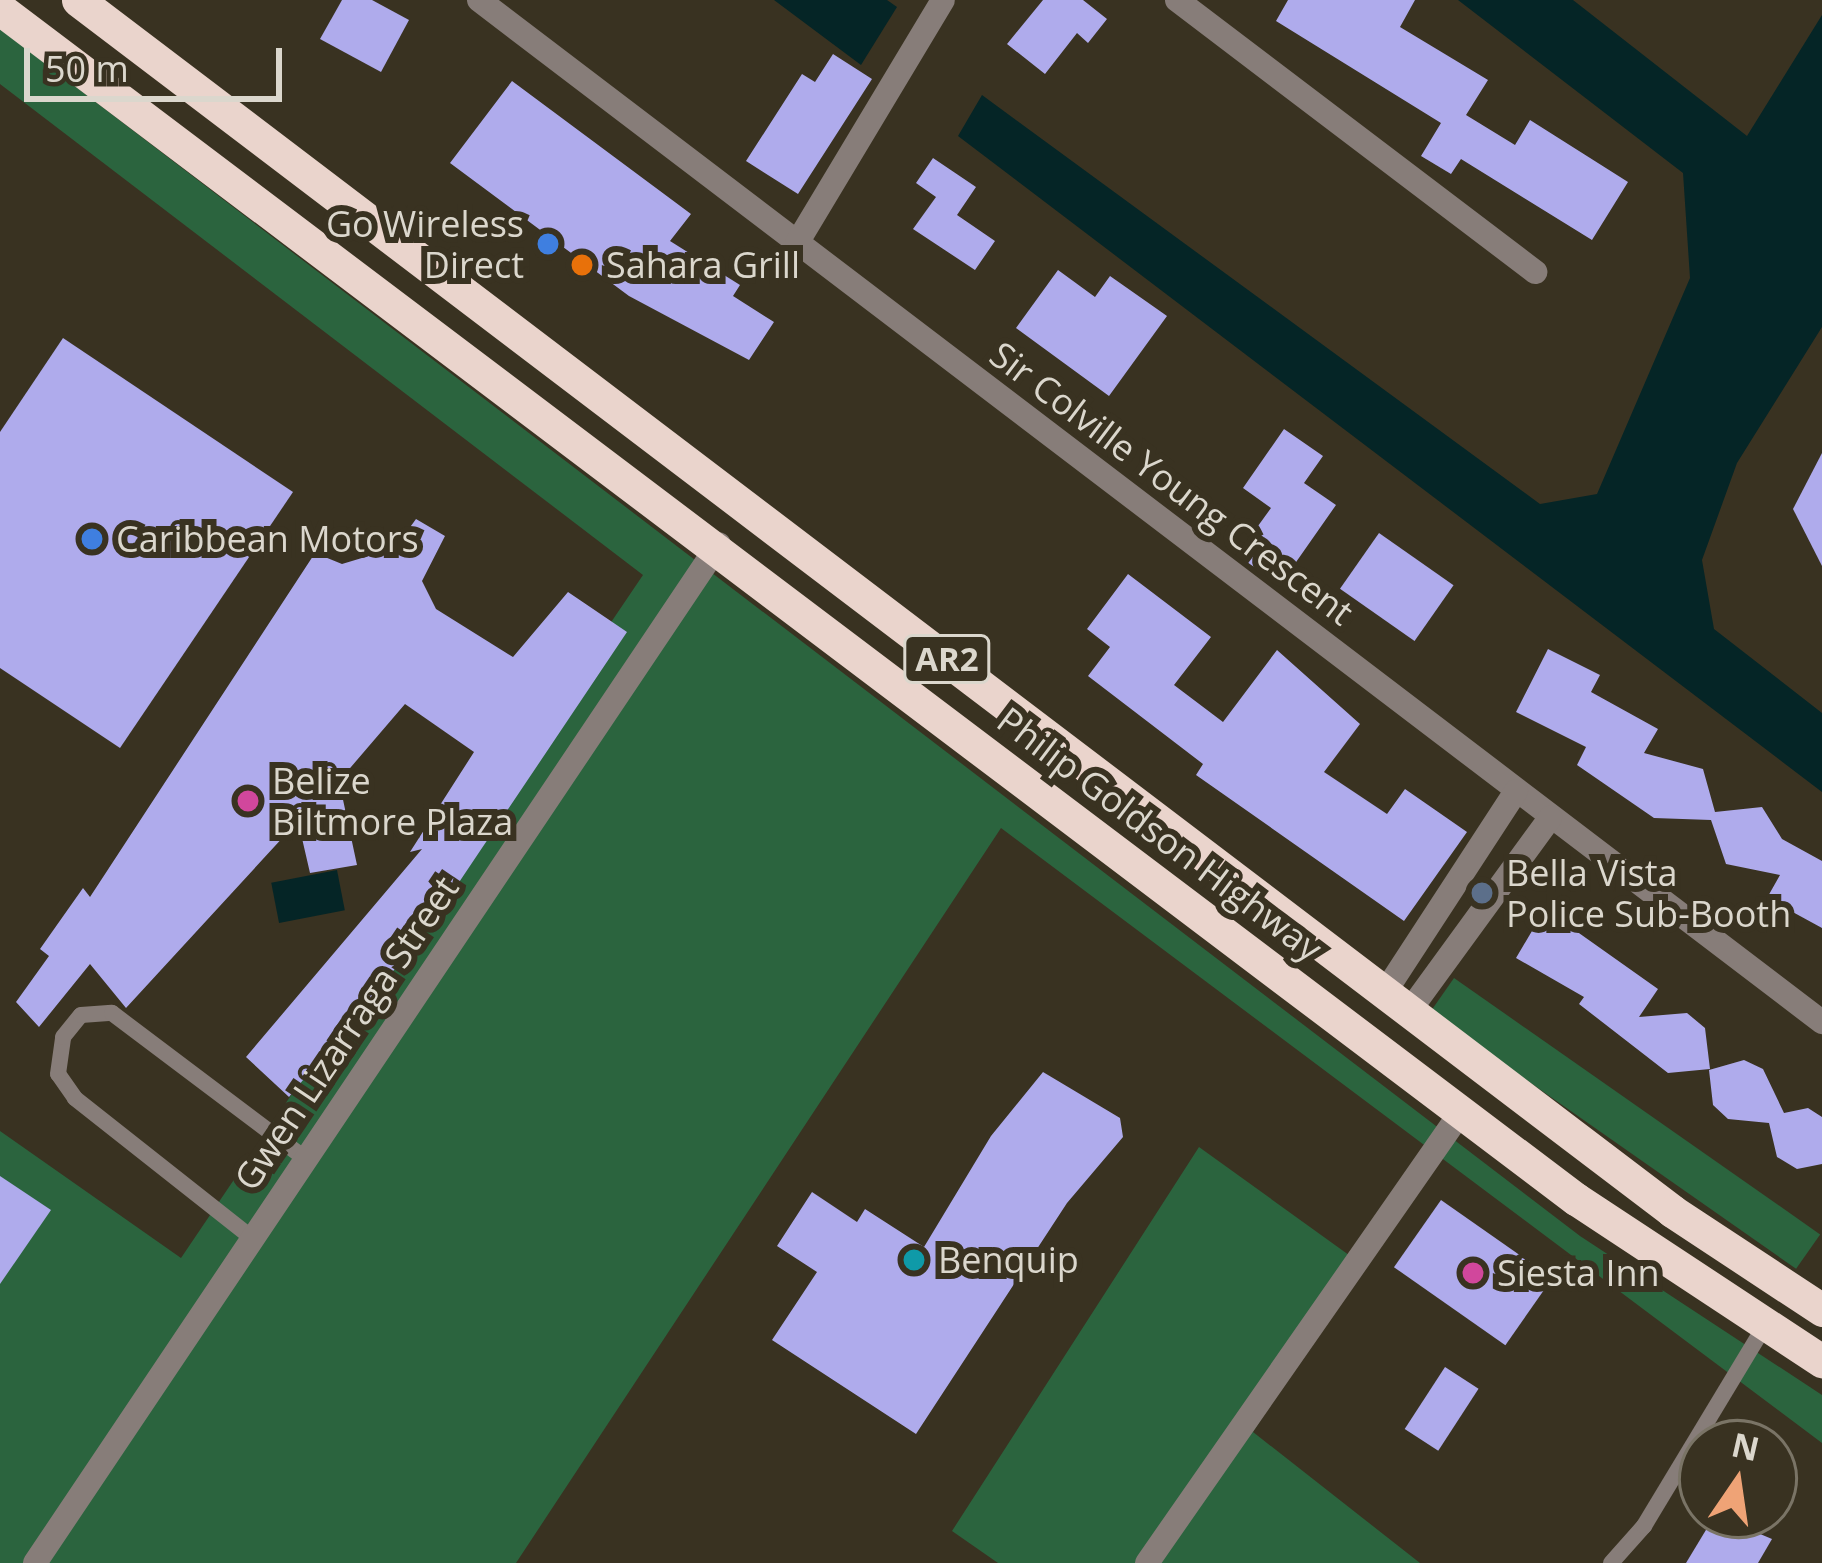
<!DOCTYPE html>
<style>
body{margin:0}
#map{position:relative;width:1822px;height:1563px;overflow:hidden;background:#393221;font-family:"Open Sans",sans-serif}
div>[style]{position:absolute}
.green>*{inset:0;background:#2b643e;transform-origin:0 0}
.water>*{inset:0;background:#052526;transform-origin:0 0}
.building>*{inset:0;background:#afabec;transform-origin:0 0}
.service>*{height:16px;margin:-8px;padding:0 8px;transform-origin:8px;border-radius:8px;background:#877d79}
.minor>*{height:24px;margin:-12px;padding:0 12px;transform-origin:12px;border-radius:12px;background:#877d79}
.trunk>*{height:33px;margin:-16.5px;padding:0 16.5px;transform-origin:16.5px;border-radius:16.5px;background:#ead4cc}
.dots>*{width:33px;height:33px;translate:-50% -50%;box-sizing:border-box;border:6px solid #393221;border-radius:50%}
span{translate:-50% -50%;white-space:nowrap;text-align:center;line-height:1.15;-webkit-text-stroke:12px #393221;paint-order:stroke}
.shield-label span{padding:3px 9px;background:#393221;border:3px solid;border-radius:9px;-webkit-text-stroke-width:0}
.shield-label{font-size:33px;color:#dbd7cd;font-weight:700}
.poi-label{font-size:36px;color:#dbd7cd}
.right{translate:-100% -50%;text-align:right}
.left{translate:0 -50%;text-align:left}
.street-label{font-size:36px;color:#dbd7cd}
.north{position:absolute;left:1678px;top:1419px;width:120px;height:120px;box-sizing:border-box;background:#393221;border:3px solid #7a7466;border-radius:50%;rotate:13deg;font-size:33px;font-weight:700;line-height:48px;text-align:center;color:#dbd7cd}
.north::after{content:'';display:block;margin:auto;width:42px;height:54px;background:#efa376;clip-path:polygon(50% 0,100% 100%,50% 72%,0 100%)}
.scale{position:absolute;left:24px;top:48px;width:258px;height:54px;box-sizing:border-box;border:6px solid #dbd7cd;border-top:0;padding-left:15px;font-size:36px;line-height:42px;white-space:nowrap;color:#dbd7cd;-webkit-text-stroke:9px #393221;paint-order:stroke}
</style>
<div id="map">
<div class="green">
<i style="clip-path:polygon(0 29px,1580px 1236px,1822px 1395px,1822px 1443px,1001px 828px,516px 1563px,0 1563px,0 1131px,181px 1258px,643px 575px,0 84px)"></i>
<i style="left:1454px;top:978px;width:447px;height:42px;rotate:35deg"></i>
<i style="clip-path:polygon(1199px 1147px,1360px 1263px,1253px 1432px,1420px 1563px,998px 1563px,952px 1531px)"></i>
</div>
<div class="water">
<i style="clip-path:polygon(774px 0,887px 0,897px 7px,861px 65px)"></i>
<i style="clip-path:polygon(1458px 0,1573px 0,1747px 136px,1822px 15px,1822px 327px,1737px 463px,1702px 560px,1714px 629px,1822px 713px,1822px 792px,958px 136px,982px 95px,1540px 504px,1597px 494px,1690px 278px,1683px 173px)"></i>
<i style="left:337px;top:870px;width:41px;height:67px;rotate:79deg"></i>
</div>
<div class="building">
<i style="clip-path:polygon(342px 0,372px 0,409px 20px,381px 72px,320px 39px)"></i>
<i style="clip-path:polygon(1043px 0,1083px 0,1107px 19px,1088px 43px,1077px 33px,1045px 74px,1007px 44px)"></i>
<i style="clip-path:polygon(1288px 0,1415px 0,1400px 27px,1488px 80px,1466px 115px,1515px 145px,1530px 120px,1628px 182px,1592px 240px,1461px 159px,1451px 174px,1421px 156px,1441px 123px,1276px 21px)"></i>
<i style="clip-path:polygon(833px 54px,872px 79px,798px 194px,746px 161px,802px 74px,815px 82px)"></i>
<i style="clip-path:polygon(512px 81px,691px 214px,670px 241px,740px 285px,733px 296px,774px 322px,749px 360px,629px 296px,450px 163px)"></i>
<i style="clip-path:polygon(933px 158px,976px 187px,957px 215px,995px 241px,975px 270px,913px 229px,936px 197px,916px 183px)"></i>
<i style="clip-path:polygon(1058px 270px,1095px 297px,1110px 276px,1167px 316px,1109px 396px,1016px 328px)"></i>
<i style="clip-path:polygon(63px 338px,293px 492px,120px 748px,0 668px,0 432px)"></i>
<i style="clip-path:polygon(1284px 429px,1323px 456px,1304px 483px,1336px 505px,1280px 585px,1237px 555px,1271px 508px,1243px 488px)"></i>
<i style="clip-path:polygon(1822px 453px,1822px 566px,1793px 509px)"></i>
<i style="clip-path:polygon(416px 519px,445px 536px,422px 581px,436px 609px,513px 657px,568px 592px,627px 632px,427px 930px,289px 1097px,246px 1057px,422px 849px,410px 852px,474px 752px,405px 704px,339px 781px,357px 865px,310px 873px,298px 821px,126px 1008px,90px 964px,39px 1027px,16px 1002px,49px 956px,40px 949px,83px 888px,90px 897px,315px 553px,342px 564px,395px 548px)"></i>
<i style="left:1379px;top:533px;width:91px;height:68px;rotate:35deg"></i>
<i style="clip-path:polygon(1128px 574px,1211px 637px,1174px 685px,1223px 722px,1277px 650px,1360px 724px,1324px 772px,1387px 814px,1405px 789px,1467px 832px,1404px 921px,1196px 775px,1203px 764px,1088px 676px,1110px 647px,1087px 629px)"></i>
<i style="clip-path:polygon(1548px 649px,1600px 675px,1591px 692px,1658px 729px,1644px 753px,1703px 769px,1715px 812px,1762px 807px,1782px 839px,1822px 861px,1822px 928px,1767px 898px,1780px 875px,1726px 864px,1711px 820px,1654px 818px,1577px 765px,1586px 747px,1516px 712px)"></i>
<i style="clip-path:polygon(1545px 909px,1658px 989px,1639px 1017px,1687px 1013px,1705px 1028px,1710px 1069px,1668px 1073px,1579px 1004px,1584px 997px,1516px 958px)"></i>
<i style="clip-path:polygon(1744px 1060px,1763px 1069px,1784px 1113px,1808px 1108px,1822px 1117px,1822px 1164px,1797px 1169px,1777px 1157px,1769px 1123px,1728px 1119px,1713px 1105px,1709px 1070px)"></i>
<i style="clip-path:polygon(1043px 1072px,1120px 1118px,1123px 1137px,1067px 1203px,916px 1434px,772px 1340px,817px 1272px,777px 1246px,812px 1192px,857px 1222px,865px 1209px,924px 1247px,991px 1136px)"></i>
<i style="clip-path:polygon(0 1176px,51px 1210px,0 1284px)"></i>
<i style="left:1441px;top:1200px;width:136px;height:82px;rotate:35deg"></i>
<i style="left:1445px;top:1367px;width:40px;height:74px;rotate:33deg"></i>
<i style="clip-path:polygon(1715px 1515px,1772px 1539px,1758px 1563px,1686px 1563px)"></i>
</div>
<div class="service">
<i style="left:252px;top:1238px;width:226px;rotate:-141.7deg"></i>
<i style="left:75px;top:1098px;width:29px;rotate:-125deg"></i>
<i style="left:58px;top:1074px;width:37px;rotate:-82deg"></i>
<i style="left:63px;top:1037px;width:28px;rotate:-51deg"></i>
<i style="left:81px;top:1015px;width:31px;rotate:-4deg"></i>
<i style="left:112px;top:1013px;width:243px;rotate:37deg"></i>
<i style="left:1611px;top:1563px;width:50px;rotate:-48.3deg"></i>
<i style="left:1644px;top:1526px;width:236px;rotate:-58.9deg"></i>
</div>
<div class="minor">
<i style="left:479px;top:0;width:1688px;rotate:37.27deg"></i>
<i style="left:1177px;top:0;width:450px;rotate:37.2deg"></i>
<i style="left:797px;top:243px;width:283px;rotate:-59deg"></i>
<i style="left:1385px;top:992px;width:240px;rotate:-56.9deg"></i>
<i style="left:1410px;top:1010px;width:238px;rotate:-53.9deg"></i>
<i style="left:35px;top:1563px;width:1227px;rotate:-56.13deg"></i>
<i style="left:1147px;top:1563px;width:550px;rotate:-55.15deg"></i>
</div>
<div class="trunk">
<i style="left:78px;top:0;width:2002px;rotate:37.22deg"></i>
<i style="left:1672px;top:1211px;width:180px;rotate:33.4deg"></i>
<i style="left:0;top:9px;width:1975px;rotate:37.06deg"></i>
<i style="left:1576px;top:1199px;width:295px;rotate:33.4deg"></i>
</div>
<div class="dots">
<i style="left:548px;top:244px;background:#3f7fe0"></i>
<i style="left:582px;top:265px;background:#e8710a"></i>
<i style="left:92px;top:539px;background:#3f7fe0"></i>
<i style="left:248px;top:801px;background:#d1479c"></i>
<i style="left:1482px;top:893px;background:#5c6f8a"></i>
<i style="left:914px;top:1260px;background:#0f9aa8"></i>
<i style="left:1473px;top:1273px;background:#d1479c"></i>
</div>
<div class="shield-label">
<span style="left:947px;top:659px">AR2</span>
</div>
<div class="poi-label">
<span class="right" style="left:524px;top:244px">Go Wireless<br>Direct</span>
<span class="left" style="left:606px;top:265px">Sahara Grill</span>
<span class="left" style="left:116px;top:539px">Caribbean Motors</span>
<span class="left" style="left:272px;top:801px">Belize<br>Biltmore Plaza</span>
<span class="left" style="left:1506px;top:893px">Bella Vista<br>Police Sub-Booth</span>
<span class="left" style="left:938px;top:1260px">Benquip</span>
<span class="left" style="left:1497px;top:1273px">Siesta Inn</span>
</div>
<div class="street-label">
<span style="left:1172px;top:483px;rotate:37deg">Sir Colville Young Crescent</span>
<span style="left:1160px;top:834px;rotate:37deg">Philip Goldson Highway</span>
<span style="left:346px;top:1033px;rotate:-56deg">Gwen Lizarraga Street</span>
</div>
<div class="north">N</div>
<div class="scale">50 m</div>
</div>
